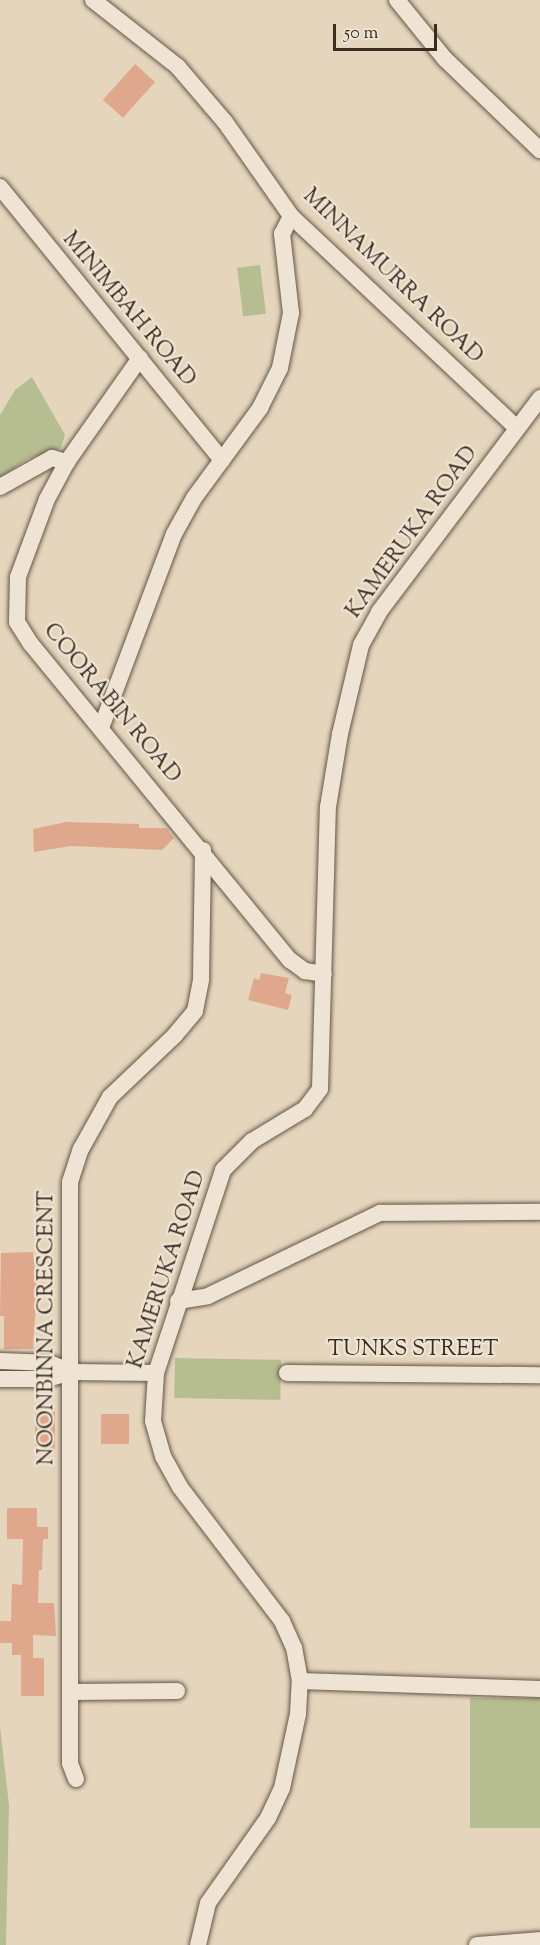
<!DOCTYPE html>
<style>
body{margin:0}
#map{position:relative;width:540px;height:1945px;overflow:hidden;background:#e6d5bd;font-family:"Sorts Mill Goudy",serif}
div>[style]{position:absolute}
.green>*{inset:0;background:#b6bd90;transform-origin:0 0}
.building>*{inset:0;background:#dfa88c;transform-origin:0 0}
.roads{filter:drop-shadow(0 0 2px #645747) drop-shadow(0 0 2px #645747)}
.minor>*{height:16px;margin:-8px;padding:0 8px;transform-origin:8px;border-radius:8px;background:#efe4d4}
span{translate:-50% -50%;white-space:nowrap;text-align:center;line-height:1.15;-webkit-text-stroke:4.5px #efe4d4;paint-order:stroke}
.street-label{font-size:22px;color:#382d20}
.scale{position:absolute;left:333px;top:24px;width:104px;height:27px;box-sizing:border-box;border:3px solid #382d20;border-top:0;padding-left:8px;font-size:18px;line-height:21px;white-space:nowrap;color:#382d20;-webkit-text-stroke:4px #efe4d4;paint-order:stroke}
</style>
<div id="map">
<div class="green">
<i style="left:260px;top:265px;width:49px;height:23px;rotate:83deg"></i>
<i style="clip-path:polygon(32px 377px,65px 435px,61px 448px,27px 459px,0 478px,0 415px,15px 390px)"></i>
<i style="left:175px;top:1358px;width:106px;height:40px;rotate:1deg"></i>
<i style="left:540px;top:1698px;width:130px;height:70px;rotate:90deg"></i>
<i style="clip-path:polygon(0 1727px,9px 1805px,6px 1945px,0 1945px)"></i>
</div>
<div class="building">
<i style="left:135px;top:64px;width:27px;height:48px;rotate:42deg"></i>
<i style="clip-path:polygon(66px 822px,139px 824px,139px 828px,166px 828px,174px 838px,162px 850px,71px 846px,34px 852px,33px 829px)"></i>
<i style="clip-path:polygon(261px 973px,289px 978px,285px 993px,292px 995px,288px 1010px,248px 1000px,254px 978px,259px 980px)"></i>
<i style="clip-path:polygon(33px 1252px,37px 1286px,33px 1349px,4px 1349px,4px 1316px,0 1316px,1px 1253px)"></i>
<i style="left:35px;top:1408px;width:20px;height:44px"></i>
<i style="left:101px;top:1414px;width:28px;height:30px"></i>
<i style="clip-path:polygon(7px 1508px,37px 1508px,37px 1527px,48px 1527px,48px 1539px,43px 1539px,42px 1570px,39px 1570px,38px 1603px,54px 1603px,56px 1636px,33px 1635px,33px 1658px,44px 1658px,44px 1696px,21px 1696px,21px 1655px,12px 1655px,12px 1643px,0 1643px,0 1621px,11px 1621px,12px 1584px,22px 1585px,23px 1539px,7px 1539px)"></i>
</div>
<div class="roads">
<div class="minor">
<i style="left:93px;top:0;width:108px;rotate:38.2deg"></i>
<i style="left:178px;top:67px;width:72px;rotate:49.5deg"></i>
<i style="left:225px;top:122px;width:115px;rotate:54.9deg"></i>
<i style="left:291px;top:216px;width:310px;rotate:43.2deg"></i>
<i style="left:397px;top:0;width:76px;rotate:50.9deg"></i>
<i style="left:445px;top:59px;width:132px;rotate:43.8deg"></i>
<i style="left:0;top:187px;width:352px;rotate:50.9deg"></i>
<i style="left:140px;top:358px;width:127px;rotate:125.1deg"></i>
<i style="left:67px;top:462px;width:42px;rotate:118.4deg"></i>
<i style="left:47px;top:499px;width:83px;rotate:110.4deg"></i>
<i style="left:18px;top:577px;width:45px;rotate:91.3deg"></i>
<i style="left:17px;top:622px;width:26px;rotate:58deg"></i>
<i style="left:31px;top:644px;width:409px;rotate:50.7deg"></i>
<i style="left:290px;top:960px;width:19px;rotate:36deg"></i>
<i style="left:305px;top:971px;width:19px;rotate:9deg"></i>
<i style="left:0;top:487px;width:60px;rotate:-29.1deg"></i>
<i style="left:52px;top:458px;width:16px;rotate:15deg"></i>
<i style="left:101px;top:728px;width:207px;rotate:-69.4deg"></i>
<i style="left:174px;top:534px;width:41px;rotate:-60.9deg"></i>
<i style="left:194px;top:498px;width:112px;rotate:-53.7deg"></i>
<i style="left:260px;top:408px;width:45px;rotate:-63.4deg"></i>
<i style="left:280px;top:368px;width:56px;rotate:-78.7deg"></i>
<i style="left:291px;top:313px;width:80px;rotate:-96.5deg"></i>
<i style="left:282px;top:234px;width:20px;rotate:-63deg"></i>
<i style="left:178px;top:1301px;width:30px;rotate:-9deg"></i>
<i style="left:208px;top:1296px;width:191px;rotate:-25.8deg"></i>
<i style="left:380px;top:1213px;width:160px;rotate:-0.4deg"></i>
<i style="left:0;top:1361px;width:49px;rotate:2.3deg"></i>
<i style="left:49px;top:1363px;width:24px;rotate:22deg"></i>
<i style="left:287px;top:1373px;width:253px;rotate:0.5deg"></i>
<i style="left:0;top:1379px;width:47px"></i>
<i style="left:47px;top:1379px;width:25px;rotate:-16deg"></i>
<i style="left:71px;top:1372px;width:85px;rotate:0.7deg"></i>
<i style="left:300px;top:1681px;width:240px;rotate:1.9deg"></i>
<i style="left:70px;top:1692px;width:107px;rotate:-0.5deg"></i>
<i style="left:76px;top:1779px;width:17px;rotate:-111deg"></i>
<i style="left:70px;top:1763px;width:581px;rotate:-90deg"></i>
<i style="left:70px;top:1182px;width:35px;rotate:-72deg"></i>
<i style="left:81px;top:1149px;width:60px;rotate:-60.9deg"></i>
<i style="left:110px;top:1097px;width:90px;rotate:-43.6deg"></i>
<i style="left:175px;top:1035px;width:31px;rotate:-50deg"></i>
<i style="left:195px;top:1011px;width:33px;rotate:-79deg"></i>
<i style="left:201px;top:979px;width:129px;rotate:-89.1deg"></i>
<i style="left:198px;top:1945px;width:43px;rotate:-76.6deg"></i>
<i style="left:208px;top:1903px;width:104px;rotate:-54.8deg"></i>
<i style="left:268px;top:1818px;width:33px;rotate:-65deg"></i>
<i style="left:282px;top:1788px;width:76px;rotate:-77.8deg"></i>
<i style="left:298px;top:1714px;width:33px;rotate:-87deg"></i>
<i style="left:300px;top:1681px;width:34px;rotate:-100deg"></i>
<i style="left:294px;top:1648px;width:30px;rotate:-114deg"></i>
<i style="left:282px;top:1621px;width:168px;rotate:-127.3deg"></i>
<i style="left:180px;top:1487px;width:35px;rotate:-119deg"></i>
<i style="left:163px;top:1456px;width:36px;rotate:-106deg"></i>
<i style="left:153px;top:1421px;width:48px;rotate:-86.4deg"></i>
<i style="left:156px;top:1373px;width:214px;rotate:-71.7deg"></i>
<i style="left:223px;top:1170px;width:41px;rotate:-45deg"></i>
<i style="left:252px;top:1141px;width:62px;rotate:-31.1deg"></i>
<i style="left:305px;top:1109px;width:25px;rotate:-53deg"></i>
<i style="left:320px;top:1089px;width:282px;rotate:-88.4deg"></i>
<i style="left:328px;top:807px;width:74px;rotate:-80.7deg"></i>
<i style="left:340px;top:734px;width:91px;rotate:-76.7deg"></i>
<i style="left:361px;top:645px;width:38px;rotate:-61deg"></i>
<i style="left:379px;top:612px;width:268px;rotate:-53deg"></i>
<i style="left:477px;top:1945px;width:63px;rotate:-4.5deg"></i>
</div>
</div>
<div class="street-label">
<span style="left:392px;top:277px;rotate:44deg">MINNAMURRA ROAD</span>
<span style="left:128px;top:310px;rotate:50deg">MINIMBAH ROAD</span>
<span style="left:413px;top:533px;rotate:-54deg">KAMERUKA ROAD</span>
<span style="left:111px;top:704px;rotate:50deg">COORABIN ROAD</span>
<span style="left:168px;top:1270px;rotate:-72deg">KAMERUKA ROAD</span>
<span style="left:48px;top:1328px;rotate:-90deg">NOONBINNA CRESCENT</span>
<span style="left:413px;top:1351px">TUNKS STREET</span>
</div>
<div class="scale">50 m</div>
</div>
